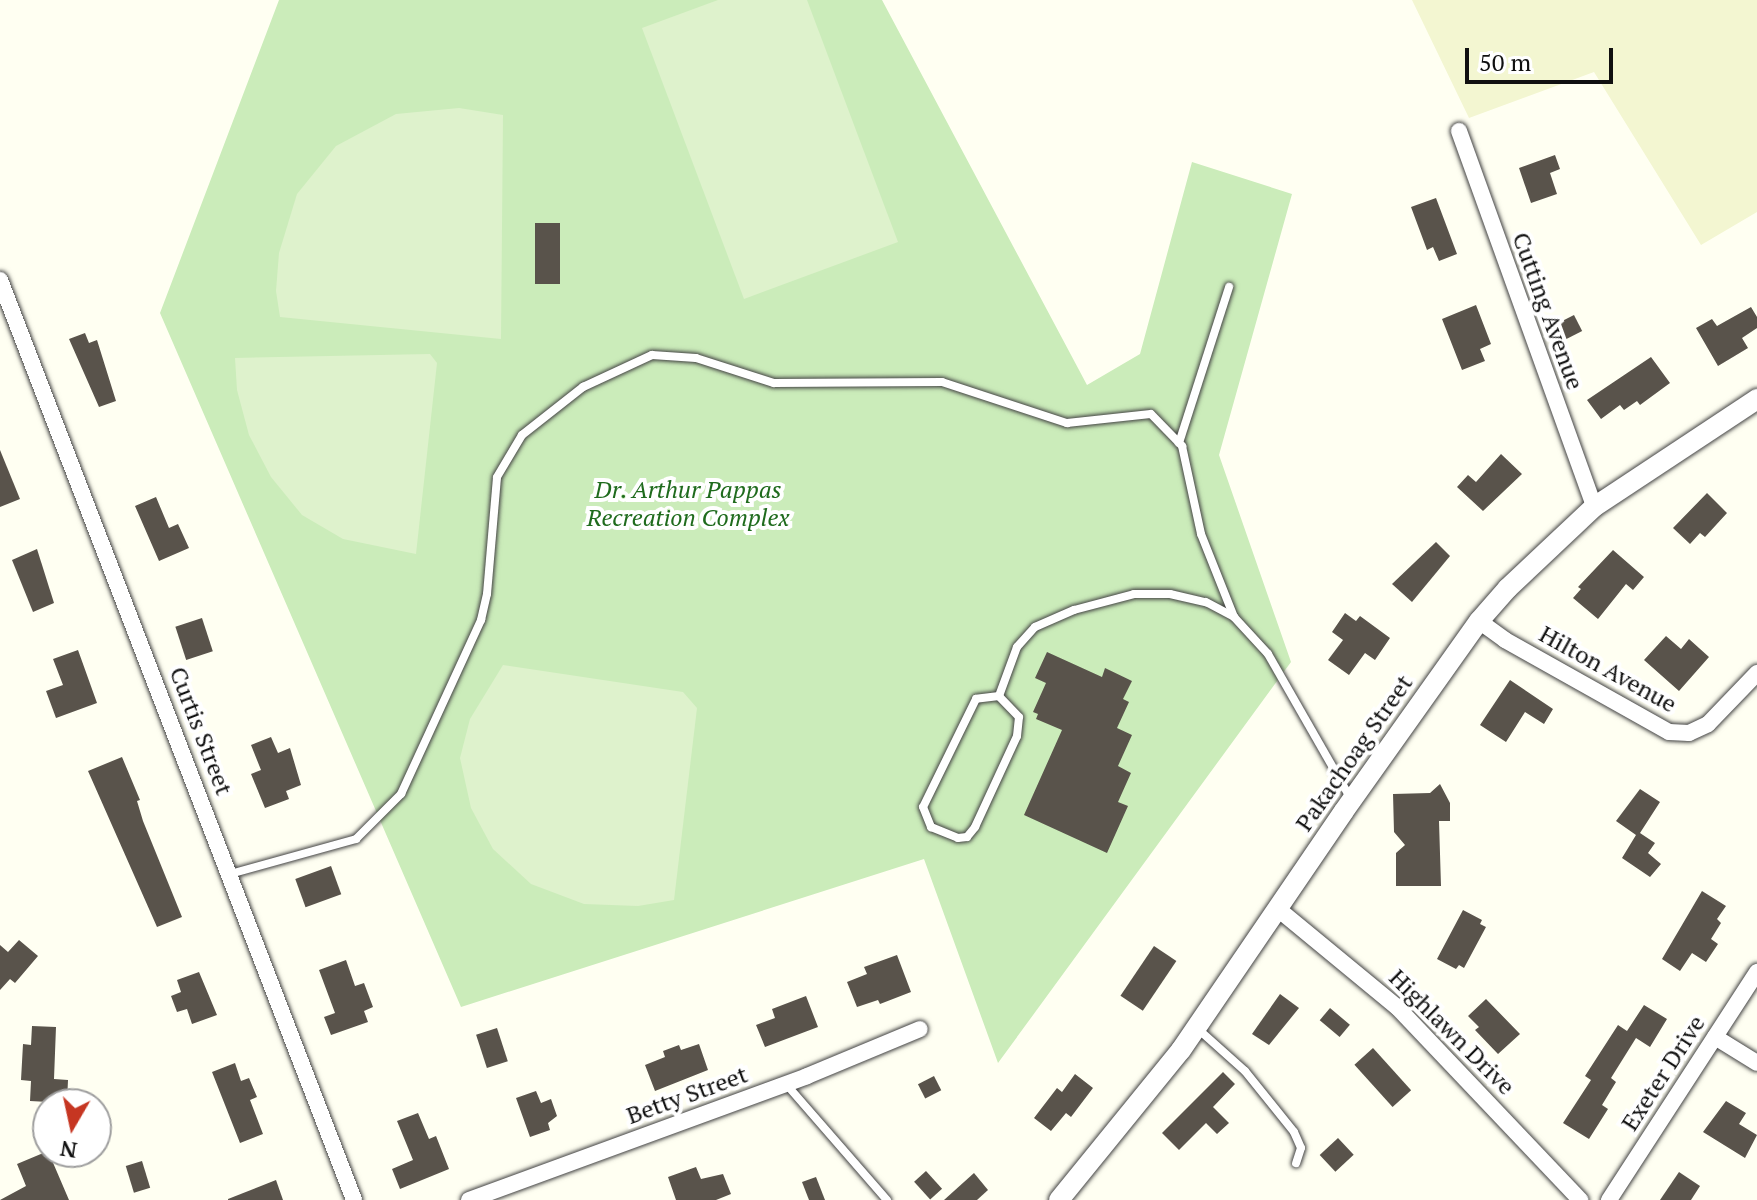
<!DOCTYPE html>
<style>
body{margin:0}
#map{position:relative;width:1757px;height:1200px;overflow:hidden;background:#fffff2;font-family:"PT Serif",serif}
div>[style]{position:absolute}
.farmland>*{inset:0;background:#f3f6d1}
.green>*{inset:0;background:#cbecba}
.pitch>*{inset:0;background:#def2cc}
.building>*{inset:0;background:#59534b;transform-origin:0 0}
.roads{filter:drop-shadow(0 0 2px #434343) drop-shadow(0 0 2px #434343)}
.service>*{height:8px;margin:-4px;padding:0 4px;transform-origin:4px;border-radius:4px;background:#fff}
.minor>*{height:16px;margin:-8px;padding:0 8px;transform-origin:8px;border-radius:8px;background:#fff}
.tertiary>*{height:20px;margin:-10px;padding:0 10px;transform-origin:10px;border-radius:10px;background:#fff}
span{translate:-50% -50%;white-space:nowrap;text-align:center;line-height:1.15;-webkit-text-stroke:8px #fff;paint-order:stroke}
.street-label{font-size:24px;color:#101010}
.park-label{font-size:24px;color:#1f6b1d;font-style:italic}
.north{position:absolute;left:32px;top:1088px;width:80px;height:80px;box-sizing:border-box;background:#fff;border:2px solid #9f9f9f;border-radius:50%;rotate:189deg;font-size:22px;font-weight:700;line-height:32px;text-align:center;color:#101010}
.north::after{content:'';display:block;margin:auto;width:28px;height:36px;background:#c63622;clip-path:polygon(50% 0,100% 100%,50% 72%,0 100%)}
.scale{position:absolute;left:1465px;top:48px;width:148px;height:36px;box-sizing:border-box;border:4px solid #101010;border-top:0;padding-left:10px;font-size:24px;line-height:28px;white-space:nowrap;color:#101010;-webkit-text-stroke:6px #fff;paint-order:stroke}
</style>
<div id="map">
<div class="farmland">
<i style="clip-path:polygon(1412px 0,1757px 0,1757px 212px,1701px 245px,1594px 72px,1469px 118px)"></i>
</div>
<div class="green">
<i style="clip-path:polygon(279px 0,882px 0,1087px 385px,1140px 354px,1192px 162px,1292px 194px,1219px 455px,1291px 662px,998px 1063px,924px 859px,461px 1007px,160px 313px)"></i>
</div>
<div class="pitch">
<i style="clip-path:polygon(718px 0,807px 0,898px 242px,744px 299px,642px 28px)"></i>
<i style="clip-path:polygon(459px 108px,503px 115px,501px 339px,280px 317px,276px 291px,279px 253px,297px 194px,336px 146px,396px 114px)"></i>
<i style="clip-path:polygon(430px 354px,437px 363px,416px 554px,343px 539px,302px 515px,271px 477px,249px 435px,237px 390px,235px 358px)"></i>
<i style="clip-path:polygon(503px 665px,683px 692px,697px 708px,674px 900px,638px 906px,584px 904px,531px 884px,493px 849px,471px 808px,460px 758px,470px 719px)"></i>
</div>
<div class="building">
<i style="clip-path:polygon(1555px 155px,1560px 169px,1550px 173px,1557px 194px,1531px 203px,1519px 168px)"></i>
<i style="clip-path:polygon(1436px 198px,1457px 254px,1439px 261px,1433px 247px,1427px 250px,1411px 207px)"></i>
<i style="left:535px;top:223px;width:25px;height:61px"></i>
<i style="clip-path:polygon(1476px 305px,1491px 344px,1480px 349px,1485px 361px,1462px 370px,1442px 319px)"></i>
<i style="clip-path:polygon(1751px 307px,1757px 317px,1757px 328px,1742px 338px,1748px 348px,1718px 366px,1696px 328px,1712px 319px,1717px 326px)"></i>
<i style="left:1574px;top:315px;width:18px;height:21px;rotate:63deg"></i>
<i style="clip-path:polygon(85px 333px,89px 343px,97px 340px,116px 401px,99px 407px,69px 339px)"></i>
<i style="clip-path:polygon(1651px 357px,1670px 383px,1640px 405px,1637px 401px,1624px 410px,1620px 405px,1601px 419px,1587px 400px)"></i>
<i style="clip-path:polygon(0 450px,20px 499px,0 507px)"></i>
<i style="clip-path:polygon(1501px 454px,1522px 474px,1483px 511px,1457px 487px,1468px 475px,1476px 482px)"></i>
<i style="clip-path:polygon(1707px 493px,1727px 513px,1705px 537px,1700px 533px,1690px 544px,1673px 528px)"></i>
<i style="clip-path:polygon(156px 497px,169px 528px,178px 524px,189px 548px,159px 561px,135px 506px)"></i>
<i style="clip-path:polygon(1436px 542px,1450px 556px,1412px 602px,1392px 584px)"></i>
<i style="clip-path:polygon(37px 549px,54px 603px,33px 612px,12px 560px)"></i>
<i style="clip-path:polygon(1613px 550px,1644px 577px,1633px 590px,1626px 584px,1598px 619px,1573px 598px,1581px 589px,1578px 587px)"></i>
<i style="clip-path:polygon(1345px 613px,1356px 621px,1360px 616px,1390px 638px,1375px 660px,1365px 653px,1349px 675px,1328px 660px,1343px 640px,1332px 632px)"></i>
<i style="left:202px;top:618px;width:35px;height:28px;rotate:72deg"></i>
<i style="clip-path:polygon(1666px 636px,1681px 649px,1689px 639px,1709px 657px,1679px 691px,1644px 660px)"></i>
<i style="clip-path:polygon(78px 650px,97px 703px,56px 718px,46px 691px,63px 685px,53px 659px)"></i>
<i style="clip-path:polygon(1047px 652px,1102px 677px,1105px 668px,1132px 681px,1123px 699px,1129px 702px,1117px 728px,1132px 735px,1118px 766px,1131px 773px,1118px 802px,1128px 806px,1107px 853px,1024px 815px,1062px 730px,1036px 719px,1038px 714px,1033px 712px,1046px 683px,1035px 678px)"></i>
<i style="clip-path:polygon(1510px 680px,1553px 709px,1544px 724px,1525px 712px,1506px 742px,1480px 725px)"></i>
<i style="clip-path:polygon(271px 737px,278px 753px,290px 748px,301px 785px,286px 791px,289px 799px,265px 808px,251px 774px,261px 770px,251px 745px)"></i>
<i style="clip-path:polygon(122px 757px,140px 800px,137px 801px,143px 821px,182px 917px,157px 927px,88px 771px)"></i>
<i style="clip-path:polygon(1440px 784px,1450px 803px,1450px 821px,1439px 821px,1441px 886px,1396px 886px,1396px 853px,1405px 845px,1394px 832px,1393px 794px,1430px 793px)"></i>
<i style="clip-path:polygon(1640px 789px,1660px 802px,1640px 833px,1655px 843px,1648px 853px,1661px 864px,1650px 877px,1622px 858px,1636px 835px,1616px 821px)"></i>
<i style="left:331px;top:866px;width:30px;height:38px;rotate:70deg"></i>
<i style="clip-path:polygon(1702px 891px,1726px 906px,1717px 919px,1721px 923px,1711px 939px,1718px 944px,1706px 962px,1692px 953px,1680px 971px,1662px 959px)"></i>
<i style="clip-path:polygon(1463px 910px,1482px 920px,1480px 924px,1486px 927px,1464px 968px,1459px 965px,1456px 969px,1437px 959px)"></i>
<i style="clip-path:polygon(19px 940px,38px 956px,15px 983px,10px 979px,0 990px,0 945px,8px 952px)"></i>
<i style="left:1154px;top:946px;width:27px;height:60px;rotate:34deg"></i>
<i style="clip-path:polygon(897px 955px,911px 992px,880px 1004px,878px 1000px,857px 1007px,847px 982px,867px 974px,864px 967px)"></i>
<i style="clip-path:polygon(346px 960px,355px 986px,364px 983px,373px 1007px,364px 1011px,368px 1022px,331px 1035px,324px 1017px,335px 1013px,319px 970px)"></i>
<i style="clip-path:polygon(199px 972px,217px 1015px,192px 1024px,187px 1009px,177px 1012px,171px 996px,181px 992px,177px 980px)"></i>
<i style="clip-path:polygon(1280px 994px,1299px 1008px,1269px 1045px,1252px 1034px)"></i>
<i style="clip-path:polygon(806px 996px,818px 1027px,765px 1047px,756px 1025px,775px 1018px,772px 1009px)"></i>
<i style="clip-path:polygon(1486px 999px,1520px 1034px,1498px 1054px,1475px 1030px,1479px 1027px,1468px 1016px)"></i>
<i style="clip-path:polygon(1644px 1005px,1667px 1019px,1650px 1047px,1636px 1038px,1611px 1078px,1616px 1082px,1602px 1105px,1608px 1109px,1589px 1139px,1563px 1123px,1591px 1080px,1585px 1076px,1618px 1025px,1627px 1031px)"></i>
<i style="left:1330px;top:1008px;width:26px;height:16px;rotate:40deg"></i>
<i style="clip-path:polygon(32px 1026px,56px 1027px,54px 1079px,68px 1080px,67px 1103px,30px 1101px,31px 1081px,21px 1080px,23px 1044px,31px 1045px)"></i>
<i style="left:497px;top:1028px;width:35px;height:22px;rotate:72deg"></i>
<i style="clip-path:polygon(699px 1044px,708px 1070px,655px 1091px,645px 1065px,665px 1057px,663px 1051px,679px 1045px,681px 1050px)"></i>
<i style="left:1373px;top:1048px;width:57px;height:25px;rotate:48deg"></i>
<i style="clip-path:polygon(235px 1063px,241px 1081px,249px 1078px,257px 1097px,250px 1100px,263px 1134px,240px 1143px,212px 1072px)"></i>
<i style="clip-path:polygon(1223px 1072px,1235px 1084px,1213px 1107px,1229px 1123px,1217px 1134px,1206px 1123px,1179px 1150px,1162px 1133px)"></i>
<i style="clip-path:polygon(1075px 1074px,1093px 1088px,1071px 1117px,1066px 1113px,1051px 1131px,1034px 1118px,1057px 1088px,1062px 1092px)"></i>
<i style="left:934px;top:1076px;width:16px;height:18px;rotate:63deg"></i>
<i style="clip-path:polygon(536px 1091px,541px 1103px,551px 1099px,557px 1116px,548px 1123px,550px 1130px,530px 1137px,516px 1098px)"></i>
<i style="clip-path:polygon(1726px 1101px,1746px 1113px,1739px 1124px,1757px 1135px,1745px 1158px,1703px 1132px)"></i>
<i style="clip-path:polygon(418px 1113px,429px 1139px,436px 1136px,449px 1169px,400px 1189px,392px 1169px,413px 1160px,397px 1121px)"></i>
<i style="left:1338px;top:1138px;width:23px;height:25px;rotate:47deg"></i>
<i style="clip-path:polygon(48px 1151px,69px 1200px,0 1200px,26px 1186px,17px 1164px)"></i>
<i style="left:142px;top:1161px;width:28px;height:17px;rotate:73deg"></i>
<i style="clip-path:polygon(696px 1167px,701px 1179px,723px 1174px,731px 1194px,716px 1200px,676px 1200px,668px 1177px)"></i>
<i style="left:926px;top:1171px;width:24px;height:16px;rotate:48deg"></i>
<i style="clip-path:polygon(1679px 1172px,1700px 1186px,1691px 1200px,1660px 1200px)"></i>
<i style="clip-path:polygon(974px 1173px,988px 1190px,977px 1200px,944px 1200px)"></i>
<i style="clip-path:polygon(816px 1177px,825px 1200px,809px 1200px,802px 1182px)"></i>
<i style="clip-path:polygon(276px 1180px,283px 1200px,228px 1200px,228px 1199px)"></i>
</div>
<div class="roads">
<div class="service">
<i style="left:1179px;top:443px;width:164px;rotate:-72.2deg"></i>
<i style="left:999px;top:696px;width:23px;rotate:173deg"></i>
<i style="left:976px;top:699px;width:120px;rotate:116.1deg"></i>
<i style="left:923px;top:807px;width:22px;rotate:68deg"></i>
<i style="left:931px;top:827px;width:29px;rotate:22deg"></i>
<i style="left:958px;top:838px;width:9px;rotate:-6deg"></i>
<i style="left:967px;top:837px;width:13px;rotate:-51deg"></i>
<i style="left:975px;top:827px;width:100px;rotate:-65.2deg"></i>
<i style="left:1017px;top:736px;width:19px;rotate:-84deg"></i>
<i style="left:1019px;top:717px;width:29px;rotate:-134deg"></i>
<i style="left:999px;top:696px;width:52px;rotate:-69.8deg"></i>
<i style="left:1017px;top:647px;width:27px;rotate:-48deg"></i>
<i style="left:1035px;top:627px;width:43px;rotate:-23.6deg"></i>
<i style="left:1074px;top:610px;width:62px;rotate:-14.9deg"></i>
<i style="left:1134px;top:594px;width:36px"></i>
<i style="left:1170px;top:594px;width:37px;rotate:13deg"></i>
<i style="left:1206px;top:602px;width:32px;rotate:28deg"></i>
<i style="left:1234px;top:617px;width:50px;rotate:47.4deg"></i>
<i style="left:1268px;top:654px;width:167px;rotate:60.2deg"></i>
<i style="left:230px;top:874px;width:131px;rotate:-15.5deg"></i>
<i style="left:356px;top:839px;width:64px;rotate:-45deg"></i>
<i style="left:401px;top:794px;width:192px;rotate:-65.3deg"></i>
<i style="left:481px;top:620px;width:27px;rotate:-77deg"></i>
<i style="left:487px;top:594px;width:117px;rotate:-85.1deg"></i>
<i style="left:497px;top:477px;width:49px;rotate:-59.2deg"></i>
<i style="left:522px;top:435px;width:78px;rotate:-38.2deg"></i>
<i style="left:583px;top:387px;width:76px;rotate:-24.9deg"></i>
<i style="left:652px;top:355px;width:44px;rotate:3.9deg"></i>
<i style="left:696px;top:358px;width:82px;rotate:17.8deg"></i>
<i style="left:774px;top:383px;width:168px;rotate:-0.3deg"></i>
<i style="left:942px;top:382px;width:132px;rotate:18.2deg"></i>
<i style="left:1067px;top:423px;width:84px;rotate:-6.1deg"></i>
<i style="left:1151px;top:414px;width:45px;rotate:45.9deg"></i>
<i style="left:1182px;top:446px;width:90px;rotate:77.8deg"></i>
<i style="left:1201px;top:534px;width:89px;rotate:68.3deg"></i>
<i style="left:1198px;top:1029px;width:63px;rotate:41.8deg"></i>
<i style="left:1245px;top:1071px;width:78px;rotate:51.2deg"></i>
<i style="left:1294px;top:1132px;width:17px;rotate:66deg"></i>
<i style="left:1301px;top:1148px;width:16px;rotate:108deg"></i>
<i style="left:786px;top:1084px;width:154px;rotate:49deg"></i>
</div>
<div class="minor">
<i style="left:1459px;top:131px;width:400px;rotate:70.2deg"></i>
<i style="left:0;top:280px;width:986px;rotate:68.95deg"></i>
<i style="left:1479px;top:621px;width:32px;rotate:36deg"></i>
<i style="left:1505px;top:640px;width:188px;rotate:29.3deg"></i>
<i style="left:1669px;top:732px;width:20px;rotate:3deg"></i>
<i style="left:1689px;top:733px;width:21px;rotate:-25deg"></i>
<i style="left:1708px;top:724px;width:71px;rotate:-46.1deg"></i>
<i style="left:1278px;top:909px;width:156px;rotate:39.5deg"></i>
<i style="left:1398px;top:1008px;width:265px;rotate:46.5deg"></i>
<i style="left:1715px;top:1037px;width:49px;rotate:31.8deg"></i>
<i style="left:469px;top:1200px;width:360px;rotate:-20.1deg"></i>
<i style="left:807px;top:1076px;width:122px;rotate:-22.6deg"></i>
<i style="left:1609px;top:1200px;width:272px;rotate:-57deg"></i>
</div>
<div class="tertiary">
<i style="left:1059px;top:1200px;width:193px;rotate:-50.9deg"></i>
<i style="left:1181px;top:1050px;width:289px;rotate:-55.7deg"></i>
<i style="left:1344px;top:811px;width:233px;rotate:-54.6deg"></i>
<i style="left:1479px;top:621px;width:44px;rotate:-48.7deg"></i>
<i style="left:1508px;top:588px;width:118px;rotate:-43.3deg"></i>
<i style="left:1594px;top:507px;width:196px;rotate:-33.5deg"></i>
</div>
</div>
<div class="street-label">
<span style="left:1548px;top:311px;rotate:70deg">Cutting Avenue</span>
<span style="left:1608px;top:669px;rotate:29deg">Hilton Avenue</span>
<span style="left:201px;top:731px;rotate:69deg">Curtis Street</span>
<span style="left:1354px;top:753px;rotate:-55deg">Pakachoag Street</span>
<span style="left:1452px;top:1032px;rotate:45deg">Highlawn Drive</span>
<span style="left:1663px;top:1073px;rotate:-57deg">Exeter Drive</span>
<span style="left:687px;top:1095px;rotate:-20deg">Betty Street</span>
</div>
<div class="park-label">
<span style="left:688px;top:504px">Dr. Arthur Pappas<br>Recreation Complex</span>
</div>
<div class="north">N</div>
<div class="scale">50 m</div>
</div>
